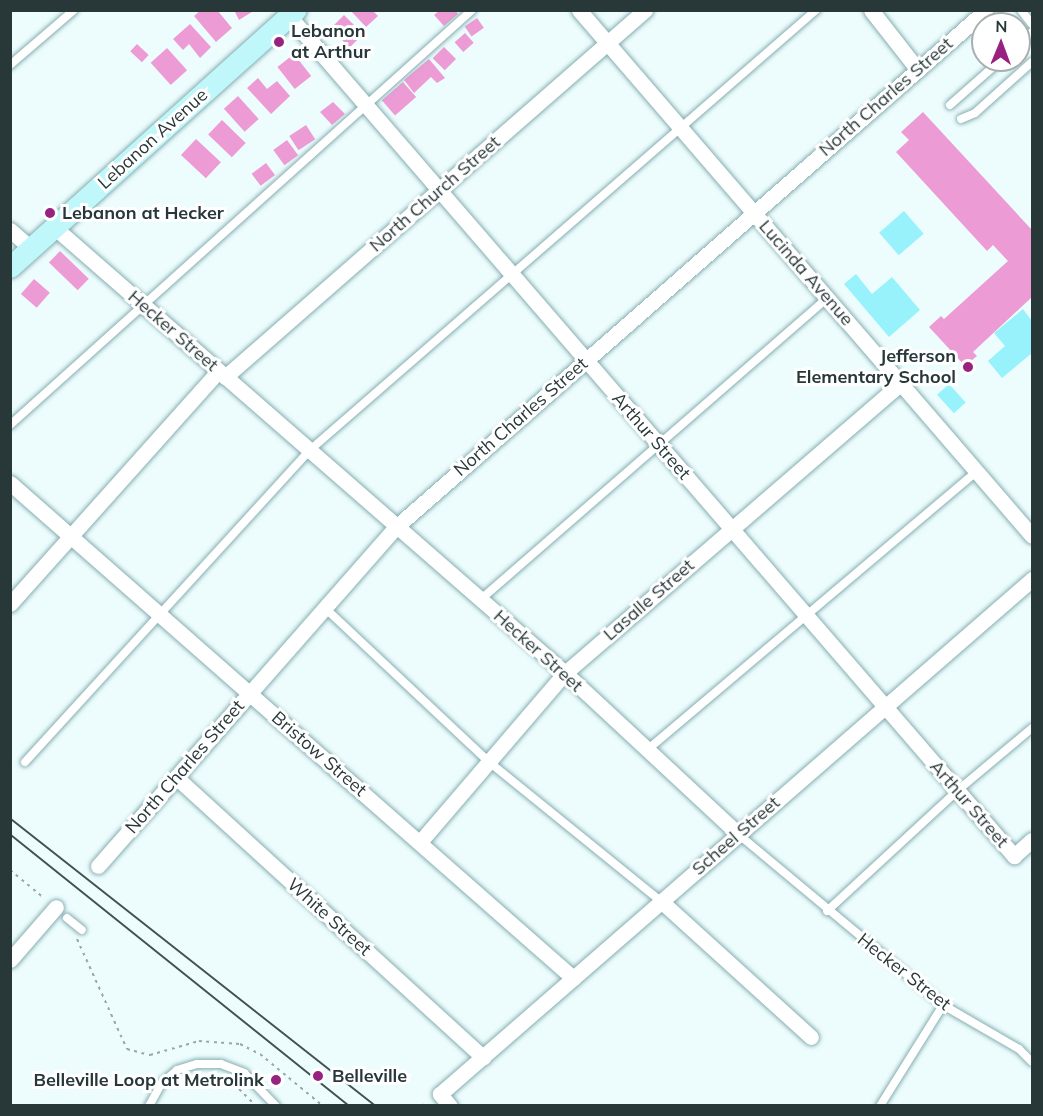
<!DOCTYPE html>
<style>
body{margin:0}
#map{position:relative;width:1043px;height:1116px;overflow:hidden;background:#edfdfe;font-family:Mulish,sans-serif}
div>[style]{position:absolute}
.green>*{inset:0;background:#97f2fb;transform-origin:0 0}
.building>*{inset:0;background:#ed9bd5;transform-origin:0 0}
.path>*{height:2px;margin-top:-1px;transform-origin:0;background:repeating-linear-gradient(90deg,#98a8a9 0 3px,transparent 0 7.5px)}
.roads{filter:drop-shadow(0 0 2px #87aeb1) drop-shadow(0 0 2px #87aeb1)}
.lane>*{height:8px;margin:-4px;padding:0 4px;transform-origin:4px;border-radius:4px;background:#fff}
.street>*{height:15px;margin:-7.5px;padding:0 7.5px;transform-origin:7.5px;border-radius:7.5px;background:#fff}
.secondary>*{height:21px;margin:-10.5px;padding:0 10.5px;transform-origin:10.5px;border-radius:10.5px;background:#c0f7fb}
.tram>*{height:1.5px;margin:-0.75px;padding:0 0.75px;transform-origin:0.75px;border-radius:0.75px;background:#425253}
.dots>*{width:16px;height:16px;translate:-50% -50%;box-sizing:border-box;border:3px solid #fff;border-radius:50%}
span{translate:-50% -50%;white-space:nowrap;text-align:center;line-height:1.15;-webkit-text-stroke:6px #fff;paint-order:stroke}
.poi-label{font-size:18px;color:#283839;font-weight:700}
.left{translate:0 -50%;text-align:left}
.right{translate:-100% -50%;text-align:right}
.street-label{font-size:18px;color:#283839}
.frame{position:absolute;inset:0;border:12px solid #283839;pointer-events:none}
.north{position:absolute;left:971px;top:12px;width:60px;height:60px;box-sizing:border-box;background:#fff;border:2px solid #a9afb0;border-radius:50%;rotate:1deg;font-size:16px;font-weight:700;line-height:24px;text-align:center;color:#283839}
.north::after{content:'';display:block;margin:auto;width:21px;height:27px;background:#97227f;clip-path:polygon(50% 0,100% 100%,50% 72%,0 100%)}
</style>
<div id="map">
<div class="green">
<i style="left:904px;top:211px;width:30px;height:33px;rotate:49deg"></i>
<i style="clip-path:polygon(856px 274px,872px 294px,892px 277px,920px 310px,889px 337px,844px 284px)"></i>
<i style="clip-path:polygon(1023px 309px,1032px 321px,1032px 353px,1002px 378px,988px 361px,1005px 346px,994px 333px)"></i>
<i style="left:949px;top:384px;width:25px;height:16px;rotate:48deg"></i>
</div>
<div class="building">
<i style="clip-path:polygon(201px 10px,217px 10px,232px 28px,216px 42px,194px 16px)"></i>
<i style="clip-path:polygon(234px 10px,255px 10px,239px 20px)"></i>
<i style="clip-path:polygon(350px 10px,372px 10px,378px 16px,366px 27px)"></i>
<i style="clip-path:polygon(440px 10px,455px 10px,458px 14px,444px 26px,434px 15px)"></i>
<i style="left:344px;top:15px;width:27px;height:19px;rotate:45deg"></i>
<i style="left:477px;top:18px;width:12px;height:15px;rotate:55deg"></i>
<i style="clip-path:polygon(190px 24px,211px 47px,200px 58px,189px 44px,183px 50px,173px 39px)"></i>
<i style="left:465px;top:33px;width:13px;height:14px;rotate:48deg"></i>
<i style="left:137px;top:44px;width:16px;height:10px;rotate:43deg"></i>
<i style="left:444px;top:47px;width:17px;height:16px;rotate:45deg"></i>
<i style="left:167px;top:48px;width:30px;height:22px;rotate:48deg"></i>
<i style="left:294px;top:54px;width:28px;height:21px;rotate:52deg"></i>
<i style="clip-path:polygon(429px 59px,445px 78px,437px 83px,431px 77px,414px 93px,404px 80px)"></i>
<i style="clip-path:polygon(258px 78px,267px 89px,277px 81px,290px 96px,271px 114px,247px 88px)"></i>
<i style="left:403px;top:82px;width:20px;height:28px;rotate:49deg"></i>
<i style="left:238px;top:96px;width:31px;height:19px;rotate:48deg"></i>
<i style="clip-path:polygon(333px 102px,345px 114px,332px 125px,320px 112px)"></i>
<i style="clip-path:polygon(923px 112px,1032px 230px,1032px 297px,973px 352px,977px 356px,965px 366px,929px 327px,941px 316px,944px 319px,1008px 261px,993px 245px,987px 251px,896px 152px,909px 140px,901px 132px)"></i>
<i style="left:222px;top:120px;width:33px;height:20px;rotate:44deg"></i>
<i style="left:306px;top:125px;width:17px;height:20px;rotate:57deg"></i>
<i style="left:196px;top:139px;width:34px;height:22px;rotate:43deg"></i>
<i style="left:287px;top:140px;width:19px;height:17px;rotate:54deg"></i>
<i style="left:266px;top:163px;width:15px;height:18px;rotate:53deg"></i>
<i style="left:60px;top:251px;width:40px;height:16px;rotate:44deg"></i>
<i style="left:34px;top:279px;width:21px;height:20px;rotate:41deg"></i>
</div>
<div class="path">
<i style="left:10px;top:870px;width:44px;rotate:39.5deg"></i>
<i style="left:77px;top:939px;width:121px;rotate:65.6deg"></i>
<i style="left:127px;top:1049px;width:24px;rotate:15deg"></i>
<i style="left:150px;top:1055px;width:51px;rotate:-15.9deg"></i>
<i style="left:199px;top:1041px;width:41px;rotate:4.2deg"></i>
<i style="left:240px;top:1044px;width:22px;rotate:27deg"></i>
<i style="left:260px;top:1054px;width:82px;rotate:39.5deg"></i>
<i style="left:239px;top:1089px;width:24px;rotate:45deg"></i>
<i style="left:422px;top:1106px;width:7px;rotate:-34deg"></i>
</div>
<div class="roads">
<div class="lane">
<i style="left:1021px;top:10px;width:18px;rotate:52deg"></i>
<i style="left:1019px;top:44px;width:18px;rotate:-43deg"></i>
<i style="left:10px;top:65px;width:84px;rotate:-40.7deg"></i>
<i style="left:950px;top:105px;width:68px;rotate:-41.4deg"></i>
<i style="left:961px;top:119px;width:15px;rotate:-23deg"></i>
<i style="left:975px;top:113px;width:76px;rotate:-41.8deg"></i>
<i style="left:10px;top:425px;width:621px;rotate:-41.93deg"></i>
<i style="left:480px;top:600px;width:460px;rotate:-41deg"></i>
<i style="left:325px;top:608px;width:225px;rotate:43.2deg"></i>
<i style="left:489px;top:762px;width:223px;rotate:39deg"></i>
<i style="left:647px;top:750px;width:432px;rotate:-40.2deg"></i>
<i style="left:25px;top:762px;width:423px;rotate:-47.6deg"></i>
<i style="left:310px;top:450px;width:671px;rotate:-41.01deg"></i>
<i style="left:738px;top:834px;width:267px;rotate:39.8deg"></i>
<i style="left:943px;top:1005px;width:88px;rotate:30.1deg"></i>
<i style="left:1019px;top:1049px;width:18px;rotate:45deg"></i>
<i style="left:827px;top:911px;width:177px;rotate:-42.7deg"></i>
<i style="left:957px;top:791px;width:98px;rotate:-40deg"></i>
<i style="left:67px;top:918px;width:19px;rotate:39deg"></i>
<i style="left:149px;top:1106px;width:25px;rotate:-61deg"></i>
<i style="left:161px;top:1084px;width:21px;rotate:-41deg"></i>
<i style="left:177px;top:1070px;width:21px;rotate:-17deg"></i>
<i style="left:197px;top:1064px;width:24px"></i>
<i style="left:221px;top:1064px;width:25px;rotate:21deg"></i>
<i style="left:244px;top:1073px;width:46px;rotate:45.9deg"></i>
<i style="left:880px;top:1106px;width:119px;rotate:-58deg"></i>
</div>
<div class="street">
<i style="left:579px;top:10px;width:694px;rotate:49.26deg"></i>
<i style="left:871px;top:10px;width:76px;rotate:51.9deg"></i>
<i style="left:289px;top:16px;width:1110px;rotate:49.2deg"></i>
<i style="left:1014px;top:856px;width:24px;rotate:-42deg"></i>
<i style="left:54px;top:227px;width:678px;rotate:41.11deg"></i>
<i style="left:565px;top:673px;width:236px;rotate:42.9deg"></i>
<i style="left:10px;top:230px;width:28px;rotate:41deg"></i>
<i style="left:225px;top:377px;width:558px;rotate:-41.15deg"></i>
<i style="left:10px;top:483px;width:750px;rotate:41.32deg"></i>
<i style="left:10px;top:604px;width:312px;rotate:-48.2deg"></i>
<i style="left:176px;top:777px;width:416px;rotate:42.4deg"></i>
<i style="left:420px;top:842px;width:223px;rotate:-49.4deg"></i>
<i style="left:565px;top:673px;width:444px;rotate:-40.8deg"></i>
<i style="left:98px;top:866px;width:451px;rotate:-48.7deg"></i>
<i style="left:396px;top:527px;width:784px;rotate:-41.23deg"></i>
<i style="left:662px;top:902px;width:201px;rotate:42.2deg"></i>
<i style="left:10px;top:960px;width:70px;rotate:-49deg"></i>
<i style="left:450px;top:1106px;width:16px;rotate:-130deg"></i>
<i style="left:440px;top:1094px;width:785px;rotate:-41.02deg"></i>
</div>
<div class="secondary">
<i style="left:10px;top:267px;width:384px;rotate:-42deg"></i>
</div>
</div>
<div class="tram">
<i style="left:10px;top:818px;width:466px;rotate:38.2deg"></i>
<i style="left:10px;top:834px;width:435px;rotate:38.7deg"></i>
</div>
<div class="dots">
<i style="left:279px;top:42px;background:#97227f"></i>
<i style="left:50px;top:213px;background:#97227f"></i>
<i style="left:968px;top:367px;background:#97227f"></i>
<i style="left:318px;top:1076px;background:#97227f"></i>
<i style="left:276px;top:1080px;background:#97227f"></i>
</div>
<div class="poi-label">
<span class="left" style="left:291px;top:42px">Lebanon<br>at Arthur</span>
<span class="left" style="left:62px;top:213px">Lebanon at Hecker</span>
<span class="right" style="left:956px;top:367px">Jefferson<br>Elementary School</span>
<span class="left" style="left:332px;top:1076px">Belleville</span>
<span class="right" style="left:264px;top:1080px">Belleville Loop at Metrolink</span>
</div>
<div class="street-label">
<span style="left:886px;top:97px;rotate:-41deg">North Charles Street</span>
<span style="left:153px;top:139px;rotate:-42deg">Lebanon Avenue</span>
<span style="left:435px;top:194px;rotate:-41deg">North Church Street</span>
<span style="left:806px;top:273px;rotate:49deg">Lucinda Avenue</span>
<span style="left:173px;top:331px;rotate:41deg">Hecker Street</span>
<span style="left:521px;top:417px;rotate:-41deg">North Charles Street</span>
<span style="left:651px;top:436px;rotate:49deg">Arthur Street</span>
<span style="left:649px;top:600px;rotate:-41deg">Lasalle Street</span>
<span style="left:538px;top:651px;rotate:42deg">Hecker Street</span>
<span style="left:319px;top:754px;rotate:41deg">Bristow Street</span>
<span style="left:185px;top:767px;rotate:-49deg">North Charles Street</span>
<span style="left:969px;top:804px;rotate:49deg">Arthur Street</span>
<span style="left:736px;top:836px;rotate:-41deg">Scheel Street</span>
<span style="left:329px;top:917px;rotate:42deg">White Street</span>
<span style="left:904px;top:972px;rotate:38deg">Hecker Street</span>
</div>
<div class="frame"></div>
<div class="north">N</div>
</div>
